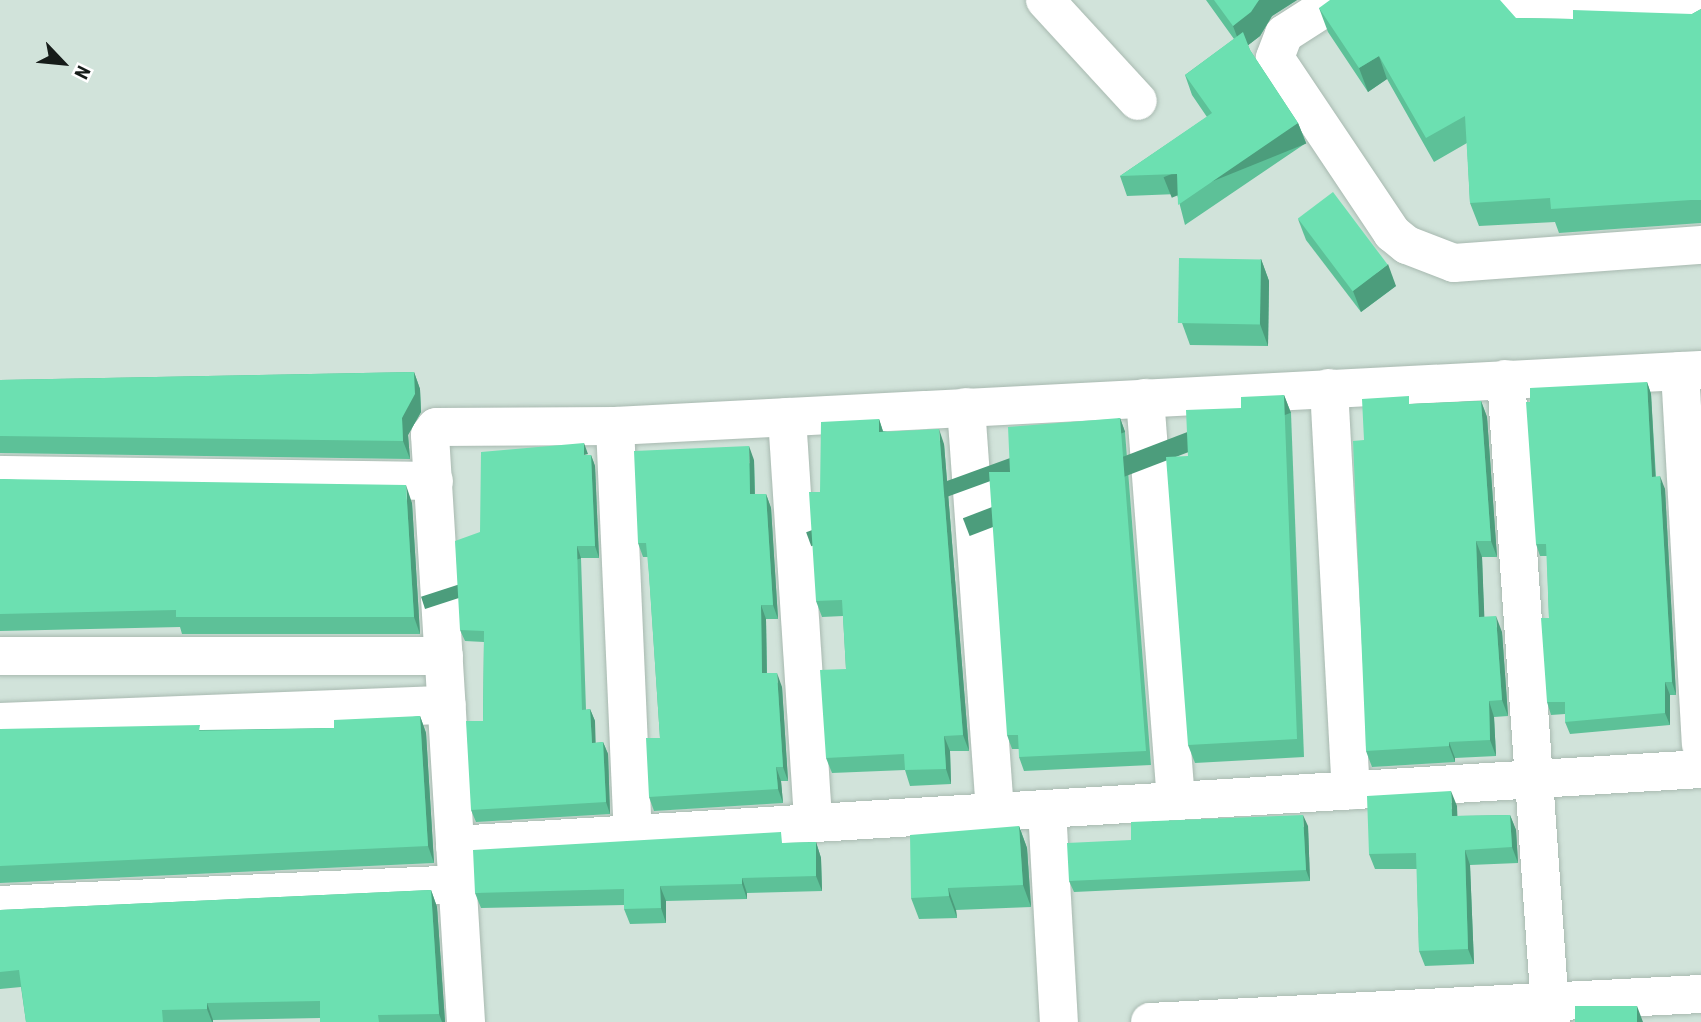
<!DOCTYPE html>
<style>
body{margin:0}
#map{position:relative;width:1701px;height:1022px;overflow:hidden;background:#d1e3da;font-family:"Roboto Condensed",sans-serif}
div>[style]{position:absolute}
.roads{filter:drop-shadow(0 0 2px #a8b9b0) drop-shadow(0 0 2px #a8b9b0)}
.minor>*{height:38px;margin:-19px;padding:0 19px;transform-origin:19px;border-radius:19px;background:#fff}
.wall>*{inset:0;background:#5dc198}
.shaded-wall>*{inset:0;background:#4c9d7c;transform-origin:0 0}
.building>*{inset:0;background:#6ce0b1;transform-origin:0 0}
span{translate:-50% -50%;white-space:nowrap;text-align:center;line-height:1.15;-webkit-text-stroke:5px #fff;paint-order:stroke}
.north{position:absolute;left:28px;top:28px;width:70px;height:70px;-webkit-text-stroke:5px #fff;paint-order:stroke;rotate:116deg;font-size:19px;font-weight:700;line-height:28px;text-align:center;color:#161c19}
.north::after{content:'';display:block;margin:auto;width:24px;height:32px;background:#161c19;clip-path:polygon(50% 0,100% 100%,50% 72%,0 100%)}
</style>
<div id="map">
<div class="roads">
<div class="minor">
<i style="left:1045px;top:0;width:137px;rotate:47.4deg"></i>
<i style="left:1337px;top:0;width:63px;rotate:147.3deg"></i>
<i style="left:1284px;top:34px;width:26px;rotate:111deg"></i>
<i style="left:1275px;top:58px;width:211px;rotate:56.2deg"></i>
<i style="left:1392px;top:233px;width:19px;rotate:39deg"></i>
<i style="left:1407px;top:245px;width:50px;rotate:21deg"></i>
<i style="left:1454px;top:263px;width:248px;rotate:-4.2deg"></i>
<i style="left:1517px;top:0;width:26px;rotate:25deg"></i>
<i style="left:1541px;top:11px;width:160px;rotate:1.8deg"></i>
<i style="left:1680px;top:371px;width:374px;rotate:86.8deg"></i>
<i style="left:1506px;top:379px;width:645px;rotate:86deg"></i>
<i style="left:1329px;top:388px;width:403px;rotate:86.9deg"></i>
<i style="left:1145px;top:398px;width:404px;rotate:85.6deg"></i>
<i style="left:966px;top:407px;width:406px;rotate:85.9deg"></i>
<i style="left:787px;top:417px;width:407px;rotate:86.3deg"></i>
<i style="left:615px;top:426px;width:408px;rotate:87.5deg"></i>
<i style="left:0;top:475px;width:434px;rotate:0.8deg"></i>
<i style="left:0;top:656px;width:444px"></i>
<i style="left:0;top:722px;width:447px;rotate:-2.2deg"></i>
<i style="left:1047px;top:809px;width:213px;rotate:86.8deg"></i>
<i style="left:455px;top:845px;width:1248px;rotate:-3.49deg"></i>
<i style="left:0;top:905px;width:458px;rotate:-2.6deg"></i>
<i style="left:466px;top:1022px;width:588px;rotate:-93.51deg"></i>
<i style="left:430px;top:435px;width:10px;rotate:-53deg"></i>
<i style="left:436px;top:427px;width:179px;rotate:-0.3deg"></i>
<i style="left:615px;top:426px;width:1087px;rotate:-2.95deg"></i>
<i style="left:1150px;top:1022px;width:552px;rotate:-2.91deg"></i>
</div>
</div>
<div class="wall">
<i style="clip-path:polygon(1206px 0,1297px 0,1272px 16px,1260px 36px,1248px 45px,1250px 50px,1298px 123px,1306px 143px,1185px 225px,1177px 194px,1127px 196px,1120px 176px,1207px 117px,1192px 95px,1185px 75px,1234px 39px)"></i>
<i style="clip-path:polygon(1319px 8px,1516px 18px,1573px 19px,1692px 14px,1701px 9px,1701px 223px,1559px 233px,1555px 222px,1479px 226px,1470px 203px,1467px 143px,1434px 162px,1387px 79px,1368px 92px,1328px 32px)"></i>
<i style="clip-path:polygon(1298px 219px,1396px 286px,1361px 312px,1306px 240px)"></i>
<i style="clip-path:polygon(1261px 259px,1269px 281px,1268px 346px,1190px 345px,1182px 323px)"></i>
<i style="clip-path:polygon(414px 372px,420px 389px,421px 412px,408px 435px,410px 459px,0 453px,0 380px)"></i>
<i style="clip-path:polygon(1647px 382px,1651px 394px,1656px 477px,1665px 489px,1676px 695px,1670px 695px,1670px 725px,1570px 734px,1565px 722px,1565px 714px,1551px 715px,1547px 702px,1549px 618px,1547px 556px,1540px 556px,1536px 544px)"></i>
<i style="clip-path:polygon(1284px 395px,1291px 413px,1304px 757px,1195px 763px,1188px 745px,1188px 456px,1241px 408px)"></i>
<i style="clip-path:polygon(1481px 401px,1487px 417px,1497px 557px,1482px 557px,1484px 617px,1502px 632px,1508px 716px,1494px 717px,1496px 756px,1455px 758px,1455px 762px,1372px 767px,1366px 751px,1364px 440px,1412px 404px)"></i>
<i style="clip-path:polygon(1120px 418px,1125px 432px,1151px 765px,1024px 771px,1019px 757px,1019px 749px,1012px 749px,1007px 735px,1010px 472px)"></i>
<i style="clip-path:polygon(879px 419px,883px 431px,944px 444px,969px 751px,950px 751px,951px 784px,910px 786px,905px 770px,832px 773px,826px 758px,846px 669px,843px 616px,822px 617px,816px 601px,820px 492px)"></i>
<i style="clip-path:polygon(588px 455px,591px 455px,595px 466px,599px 558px,581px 558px,586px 710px,590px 709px,595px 721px,595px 743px,603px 742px,608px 754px,610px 814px,476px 822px,471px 810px,483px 721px,484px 642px,465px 641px,460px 630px,480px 532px)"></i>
<i style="clip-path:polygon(754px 460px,755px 494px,766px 494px,771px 508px,778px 619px,766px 619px,767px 673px,782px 687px,788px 781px,781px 781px,783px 803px,654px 811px,649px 797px,660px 738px,648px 557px,643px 557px,638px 543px)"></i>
<i style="clip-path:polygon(0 479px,412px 503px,420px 634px,182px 634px,180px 627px,0 631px)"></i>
<i style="clip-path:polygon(420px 716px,426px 733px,434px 863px,0 883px,0 729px,202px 730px,334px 728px)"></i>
<i style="clip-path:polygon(1457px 806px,1457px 816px,1510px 815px,1516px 830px,1518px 863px,1470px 865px,1474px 964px,1425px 966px,1419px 951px,1417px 869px,1375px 869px,1369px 854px)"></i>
<i style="clip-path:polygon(1019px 826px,1027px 848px,1031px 907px,956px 910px,957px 918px,919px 919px,911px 898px)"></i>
<i style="clip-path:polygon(1308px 826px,1310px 881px,1074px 892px,1069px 881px)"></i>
<i style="clip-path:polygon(816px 842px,821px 858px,822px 891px,747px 893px,747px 899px,666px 901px,666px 923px,630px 924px,624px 909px,624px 905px,481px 908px,475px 893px,785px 843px)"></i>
<i style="clip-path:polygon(431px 890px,437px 907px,445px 1022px,320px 1022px,320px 1018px,213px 1020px,213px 1022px,26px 1022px,21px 987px,0 989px,0 910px)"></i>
</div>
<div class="shaded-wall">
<i style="clip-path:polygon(1259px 0,1297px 0,1272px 16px,1260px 36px,1242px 50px,1233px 26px)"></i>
<i style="clip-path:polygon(1379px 56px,1387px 79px,1368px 92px,1359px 68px)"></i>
<i style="left:1298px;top:123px;width:22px;height:145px;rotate:68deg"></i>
<i style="clip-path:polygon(1261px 259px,1269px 281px,1268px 346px,1260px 324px)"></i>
<i style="clip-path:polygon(1388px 264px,1396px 286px,1361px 312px,1353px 291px)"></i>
<i style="clip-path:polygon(414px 372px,420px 389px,421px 412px,408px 435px,410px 459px,403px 441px,402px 418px)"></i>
<i style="clip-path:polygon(1647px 382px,1651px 394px,1656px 489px,1652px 477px)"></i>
<i style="left:1284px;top:395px;width:19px;height:344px;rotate:69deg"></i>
<i style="clip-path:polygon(1481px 401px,1487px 417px,1497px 557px,1491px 541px)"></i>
<i style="left:1120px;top:418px;width:15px;height:334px;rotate:70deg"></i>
<i style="clip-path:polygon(879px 419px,884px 435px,879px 432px)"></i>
<i style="clip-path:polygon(939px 429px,944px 444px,969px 751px,963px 735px)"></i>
<i style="clip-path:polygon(584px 443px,588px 454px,584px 455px)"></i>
<i style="clip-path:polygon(749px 446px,754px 460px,755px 508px,750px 494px)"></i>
<i style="clip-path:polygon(591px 455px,595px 466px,599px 558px,595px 546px)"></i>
<i style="clip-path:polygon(1660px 476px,1665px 489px,1676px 695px,1672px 682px)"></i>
<i style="clip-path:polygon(406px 485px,412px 503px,420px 634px,414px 617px)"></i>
<i style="clip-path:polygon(766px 494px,771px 508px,778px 619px,773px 605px)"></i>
<i style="clip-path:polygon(1476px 541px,1482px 557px,1485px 633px,1479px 617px)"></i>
<i style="left:577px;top:546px;width:13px;height:164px;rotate:72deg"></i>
<i style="clip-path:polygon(761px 605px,766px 619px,767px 687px,762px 673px)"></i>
<i style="clip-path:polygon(1496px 616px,1502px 632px,1508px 716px,1502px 700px)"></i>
<i style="clip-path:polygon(777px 673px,782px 687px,788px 781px,783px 767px)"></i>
<i style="clip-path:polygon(1665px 682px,1670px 695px,1670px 725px,1665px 713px)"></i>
<i style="clip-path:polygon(1489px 701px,1494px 717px,1496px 756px,1490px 740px)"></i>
<i style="clip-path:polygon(590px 709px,595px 721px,596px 754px,592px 743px)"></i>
<i style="clip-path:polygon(420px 716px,426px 733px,434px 863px,428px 846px)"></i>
<i style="clip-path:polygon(944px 736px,950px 751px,951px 784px,946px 769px)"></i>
<i style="clip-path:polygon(603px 742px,608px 754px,610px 814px,606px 802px)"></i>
<i style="clip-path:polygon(1449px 742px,1455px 758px,1455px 762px,1449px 746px)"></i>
<i style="clip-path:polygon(776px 767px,781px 781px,783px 803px,778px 789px)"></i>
<i style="clip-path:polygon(1451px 791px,1457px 806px,1458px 832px,1452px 816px)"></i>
<i style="clip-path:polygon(1303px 815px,1308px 826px,1310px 881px,1306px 870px)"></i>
<i style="clip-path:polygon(1510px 815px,1516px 830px,1518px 863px,1512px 847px)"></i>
<i style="clip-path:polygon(1019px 826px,1027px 848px,1031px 907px,1023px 885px)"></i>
<i style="clip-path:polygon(816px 842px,821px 858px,822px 891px,816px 876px)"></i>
<i style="clip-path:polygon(1465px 850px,1470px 865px,1474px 964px,1468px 949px)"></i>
<i style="clip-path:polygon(742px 878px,747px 893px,747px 899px,742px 884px)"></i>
<i style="clip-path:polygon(660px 886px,666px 901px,666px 923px,661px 908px)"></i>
<i style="clip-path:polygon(948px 888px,956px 910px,957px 918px,949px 896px)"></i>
<i style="clip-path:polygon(431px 890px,437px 907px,445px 1022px,442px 1022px,439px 1014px)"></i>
<i style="clip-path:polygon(207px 1003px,213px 1020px,213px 1022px,212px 1022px,207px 1009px)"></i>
<i style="clip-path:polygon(1637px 1006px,1643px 1022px,1637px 1022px)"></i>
</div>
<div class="building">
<i style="clip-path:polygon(1214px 0,1259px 0,1251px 12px,1233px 26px)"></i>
<i style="clip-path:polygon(1330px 0,1500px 0,1516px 18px,1573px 19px,1573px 10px,1692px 14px,1701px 9px,1701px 200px,1691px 200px,1551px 209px,1550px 198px,1470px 203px,1465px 116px,1426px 138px,1379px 56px,1359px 68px,1319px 8px)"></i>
<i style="clip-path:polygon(1243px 32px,1250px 50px,1298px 123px,1178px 205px,1177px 174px,1120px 176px,1212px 113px,1185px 75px)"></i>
<i style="left:1333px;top:192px;width:91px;height:44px;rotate:53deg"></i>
<i style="left:1179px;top:258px;width:82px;height:65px;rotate:1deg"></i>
<i style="clip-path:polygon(414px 372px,415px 394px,402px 418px,403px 441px,0 436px,0 380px)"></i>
<i style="clip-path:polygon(1647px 382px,1652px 477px,1660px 476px,1672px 682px,1665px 682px,1665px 713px,1565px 722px,1565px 702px,1547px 702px,1541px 618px,1549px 618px,1546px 544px,1536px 544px,1526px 402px,1530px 402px,1530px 388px)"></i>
<i style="clip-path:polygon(1284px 395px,1297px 739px,1188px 745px,1166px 457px,1188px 456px,1186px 410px,1241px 408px,1241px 397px)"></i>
<i style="clip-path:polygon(1409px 396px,1409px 404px,1481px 401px,1491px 541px,1476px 541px,1479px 617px,1496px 616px,1502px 700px,1489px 701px,1490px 740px,1449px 742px,1449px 746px,1366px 751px,1353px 441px,1364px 440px,1362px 399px)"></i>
<i style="clip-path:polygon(1120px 418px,1146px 751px,1019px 757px,1018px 735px,1007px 735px,989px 472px,1010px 472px,1008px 427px)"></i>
<i style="clip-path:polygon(879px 419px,879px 432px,939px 429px,963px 735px,944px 736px,946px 769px,905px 770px,904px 754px,826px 758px,820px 670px,846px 669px,842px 600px,816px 601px,809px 492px,820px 492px,821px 422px)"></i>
<i style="clip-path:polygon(584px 443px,584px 455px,591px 455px,595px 546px,577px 546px,582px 710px,590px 709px,592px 743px,603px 742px,606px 802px,471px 810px,466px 721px,483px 721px,484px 631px,460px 630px,455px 541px,480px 532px,481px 452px)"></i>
<i style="clip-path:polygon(749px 446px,750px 494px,766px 494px,773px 605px,761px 605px,762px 673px,777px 673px,783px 767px,776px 767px,778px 789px,649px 797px,646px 738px,660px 738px,649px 575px,646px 543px,638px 543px,634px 451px)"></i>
<i style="clip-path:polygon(0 479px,406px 485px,414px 617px,176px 617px,176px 610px,0 614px)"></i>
<i style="clip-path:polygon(420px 716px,428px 846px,0 866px,0 729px,200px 725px,199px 731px,334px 728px,334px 720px)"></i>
<i style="clip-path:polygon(1451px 791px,1452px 816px,1510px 815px,1512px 847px,1465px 850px,1468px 949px,1419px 951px,1416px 853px,1369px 854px,1367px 796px)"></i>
<i style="clip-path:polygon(1303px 815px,1306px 870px,1069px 881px,1067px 843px,1131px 840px,1131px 822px)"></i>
<i style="clip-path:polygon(1019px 826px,1023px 885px,948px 888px,949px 896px,911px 898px,910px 835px)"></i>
<i style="clip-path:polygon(781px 832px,782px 843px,816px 842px,816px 876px,742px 878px,742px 884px,660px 886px,661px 908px,624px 909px,624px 889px,475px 893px,473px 850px)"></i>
<i style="clip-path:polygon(431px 890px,439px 1014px,378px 1015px,379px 1022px,320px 1022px,320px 1001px,207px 1003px,207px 1009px,162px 1010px,163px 1022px,26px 1022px,19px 970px,0 972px,0 910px)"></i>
<i style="left:1637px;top:1006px;width:16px;height:62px;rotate:90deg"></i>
</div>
<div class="north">N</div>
</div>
